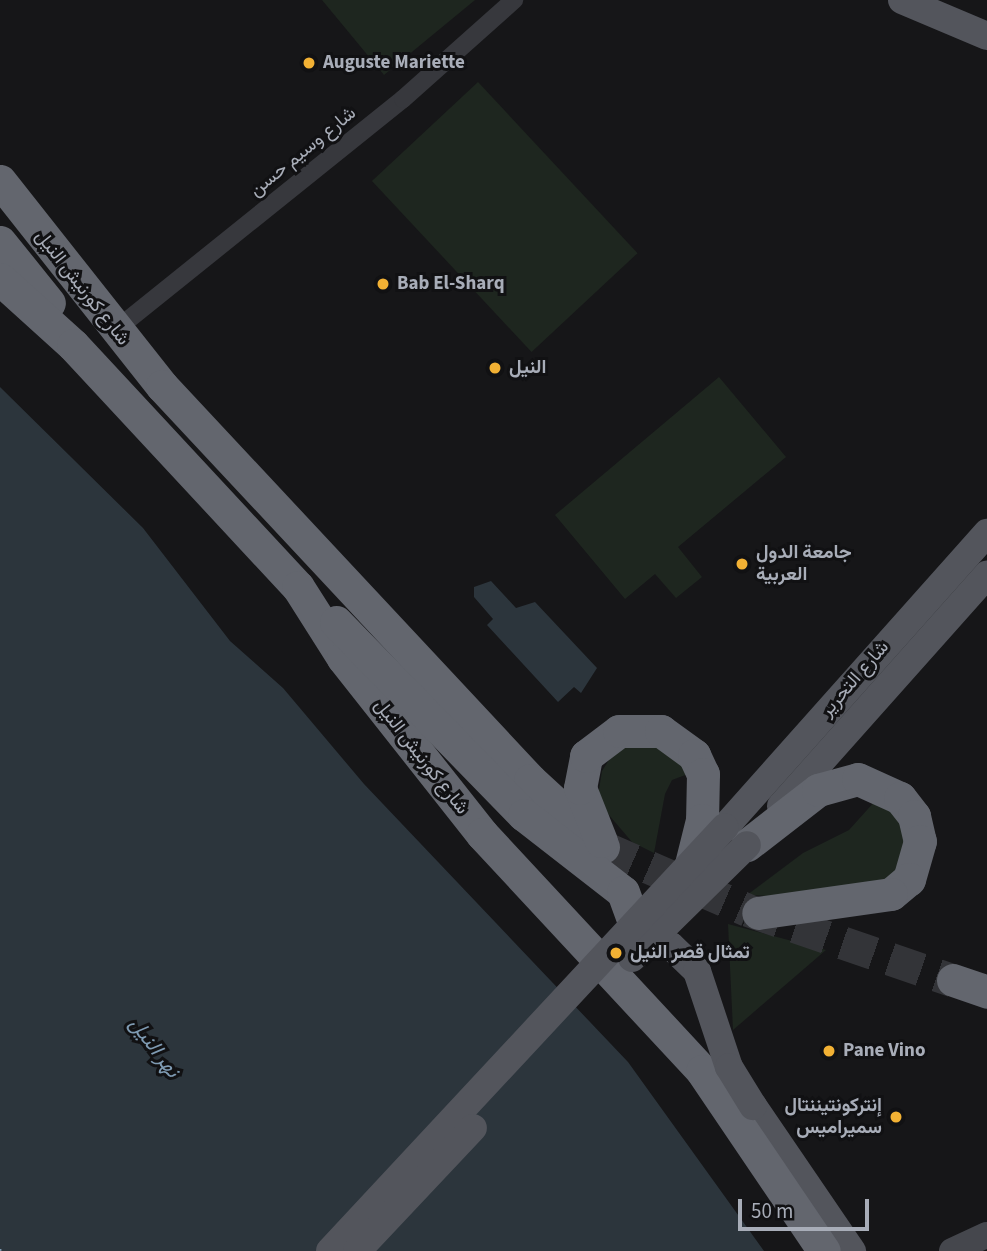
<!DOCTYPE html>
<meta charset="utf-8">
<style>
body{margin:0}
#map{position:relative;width:987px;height:1251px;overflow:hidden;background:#161618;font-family:"Source Sans 3",Vazirmatn,sans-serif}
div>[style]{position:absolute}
.green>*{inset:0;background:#1e261f;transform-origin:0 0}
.water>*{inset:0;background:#2c353c}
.ferry>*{height:2px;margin-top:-1px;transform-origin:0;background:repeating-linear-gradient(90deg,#7f9bb3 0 9px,transparent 0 16px)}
.highway-tunnel>*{height:33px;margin-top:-16.5px;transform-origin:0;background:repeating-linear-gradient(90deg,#333438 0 33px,transparent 0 50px)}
.street>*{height:18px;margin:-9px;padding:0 9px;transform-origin:9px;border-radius:9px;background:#37383d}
.secondary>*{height:26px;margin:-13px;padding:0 13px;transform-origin:13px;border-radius:13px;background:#45474d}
.primary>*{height:28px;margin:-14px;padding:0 14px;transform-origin:14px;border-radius:14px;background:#53555c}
.highway>*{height:33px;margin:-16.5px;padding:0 16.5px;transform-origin:16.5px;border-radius:16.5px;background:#63666e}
.primary-bridge>*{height:28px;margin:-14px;padding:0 14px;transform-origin:14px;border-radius:14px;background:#53555c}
.dots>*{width:19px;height:19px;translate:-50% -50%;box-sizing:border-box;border:4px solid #111113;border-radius:50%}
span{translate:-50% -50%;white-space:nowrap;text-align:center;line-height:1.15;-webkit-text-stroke:6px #111113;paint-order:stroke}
.poi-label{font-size:19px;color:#a8adb8;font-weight:700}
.left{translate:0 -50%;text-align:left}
.right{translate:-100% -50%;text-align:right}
.street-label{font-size:19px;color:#a8adb8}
.water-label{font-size:21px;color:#7f9bb3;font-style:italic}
.scale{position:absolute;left:738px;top:1199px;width:131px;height:32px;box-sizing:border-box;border:4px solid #a8adb8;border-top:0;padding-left:9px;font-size:21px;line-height:24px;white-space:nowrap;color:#a8adb8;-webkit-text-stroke:5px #111113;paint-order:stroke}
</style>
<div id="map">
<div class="green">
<i style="clip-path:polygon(322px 0,475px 0,384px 75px)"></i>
<i style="left:478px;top:82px;width:234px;height:145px;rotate:47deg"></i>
<i style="clip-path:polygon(719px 377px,786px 457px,678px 547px,702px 577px,676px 598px,655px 574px,625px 599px,555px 515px)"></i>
<i style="clip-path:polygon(670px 746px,688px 774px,672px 780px,665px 794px,654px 853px,632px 842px,597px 801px,602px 771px,617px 747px)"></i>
<i style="clip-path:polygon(876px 800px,902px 821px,909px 847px,901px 871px,877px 889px,814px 898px,747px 895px,803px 853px,849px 830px)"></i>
<i style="clip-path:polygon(728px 924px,826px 950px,733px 1030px)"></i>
</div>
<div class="water">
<i style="clip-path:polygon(0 387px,143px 528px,230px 641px,283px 688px,364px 784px,628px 1062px,764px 1251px,0 1251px)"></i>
<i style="clip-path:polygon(491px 581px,516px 608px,535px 602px,597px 668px,581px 693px,574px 687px,558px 702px,487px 625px,493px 619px,474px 597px,474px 587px)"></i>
</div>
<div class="ferry">
<i style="left:0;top:1249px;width:2px;rotate:63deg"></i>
</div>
<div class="highway-tunnel">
<i style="left:603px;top:847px;width:158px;rotate:23.5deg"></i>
<i style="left:748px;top:910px;width:217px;rotate:18.9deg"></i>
</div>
<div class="street">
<i style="left:113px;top:332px;width:372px;rotate:-38.8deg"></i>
<i style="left:403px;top:99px;width:149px;rotate:-41.7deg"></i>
</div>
<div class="secondary">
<i style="left:952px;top:1251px;width:38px;rotate:-25deg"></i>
</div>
<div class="primary">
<i style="left:902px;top:0;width:92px;rotate:23deg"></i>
<i style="left:781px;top:806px;width:310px;rotate:-48.3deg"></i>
<i style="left:725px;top:827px;width:394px;rotate:-48.3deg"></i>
<i style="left:753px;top:1106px;width:176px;rotate:55.7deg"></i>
</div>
<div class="highway">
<i style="left:0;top:181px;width:261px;rotate:51.7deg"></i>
<i style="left:162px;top:386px;width:539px;rotate:46.95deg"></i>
<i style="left:530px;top:780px;width:99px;rotate:42.5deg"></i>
<i style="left:0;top:242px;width:78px;rotate:51.2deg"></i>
<i style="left:0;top:279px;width:98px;rotate:42.1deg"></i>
<i style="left:73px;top:345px;width:330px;rotate:47.1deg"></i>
<i style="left:298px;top:587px;width:84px;rotate:57.6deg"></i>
<i style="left:343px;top:658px;width:224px;rotate:51.7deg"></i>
<i style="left:482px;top:834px;width:323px;rotate:47.1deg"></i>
<i style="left:702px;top:1071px;width:217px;rotate:55.9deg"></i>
<i style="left:336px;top:622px;width:269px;rotate:45.8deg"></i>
<i style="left:524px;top:815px;width:125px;rotate:37.9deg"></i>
<i style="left:623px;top:892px;width:37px;rotate:70deg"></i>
<i style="left:601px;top:841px;width:57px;rotate:-111.6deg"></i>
<i style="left:580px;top:788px;width:33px;rotate:-79deg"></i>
<i style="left:586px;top:756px;width:41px;rotate:-37.1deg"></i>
<i style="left:619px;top:731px;width:42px"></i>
<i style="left:661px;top:731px;width:41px;rotate:36deg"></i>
<i style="left:694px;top:755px;width:21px;rotate:65deg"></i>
<i style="left:703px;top:774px;width:46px;rotate:91.2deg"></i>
<i style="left:702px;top:820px;width:45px;rotate:104deg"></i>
<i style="left:747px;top:845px;width:90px;rotate:-37.8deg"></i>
<i style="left:818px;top:790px;width:41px;rotate:-15.4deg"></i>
<i style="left:858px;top:779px;width:46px;rotate:24.3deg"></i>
<i style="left:900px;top:798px;width:23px;rotate:52deg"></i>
<i style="left:914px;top:816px;width:26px;rotate:77deg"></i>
<i style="left:920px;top:841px;width:40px;rotate:106deg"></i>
<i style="left:909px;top:879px;width:23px;rotate:140deg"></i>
<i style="left:891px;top:894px;width:134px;rotate:171.9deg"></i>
<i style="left:953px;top:980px;width:36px;rotate:19deg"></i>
</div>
<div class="primary-bridge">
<i style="left:648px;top:942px;width:23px;rotate:10deg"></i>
<i style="left:671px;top:946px;width:36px;rotate:44deg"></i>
<i style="left:697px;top:971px;width:101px;rotate:71.6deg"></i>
<i style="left:729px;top:1067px;width:46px;rotate:58.4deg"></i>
<i style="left:632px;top:958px;width:161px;rotate:-44.5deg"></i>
<i style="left:330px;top:1251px;width:579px;rotate:-47.03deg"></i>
<i style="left:357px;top:1251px;width:169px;rotate:-46.7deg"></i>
</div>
<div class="dots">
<i style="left:309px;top:63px;background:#f2b134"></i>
<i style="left:383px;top:284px;background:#f2b134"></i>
<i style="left:495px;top:368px;background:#f2b134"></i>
<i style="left:742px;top:564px;background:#f2b134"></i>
<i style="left:616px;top:953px;background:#f2b134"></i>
<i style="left:829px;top:1051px;background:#f2b134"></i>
<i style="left:896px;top:1117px;background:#f2b134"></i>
</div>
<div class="poi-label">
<span class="left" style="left:323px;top:63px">Auguste Mariette</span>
<span class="left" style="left:397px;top:284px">Bab El-Sharq</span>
<span class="left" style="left:509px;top:368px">النيل</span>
<span class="left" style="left:756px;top:564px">جامعة الدول<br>العربية</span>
<span class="left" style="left:630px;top:953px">تمثال قصر النيل</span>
<span class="left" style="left:843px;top:1051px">Pane Vino</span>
<span class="right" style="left:882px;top:1117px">إنتركونتيننتال<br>سميراميس</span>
</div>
<div class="street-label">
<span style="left:303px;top:152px;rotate:-39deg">شارع وسيم حسن</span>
<span style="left:82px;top:288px;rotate:52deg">شارع كورنيش النيل</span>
<span style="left:855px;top:679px;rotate:-49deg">شارع التحرير</span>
<span style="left:421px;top:757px;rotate:52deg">شارع كورنيش النيل</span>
</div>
<div class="water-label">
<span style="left:155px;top:1047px;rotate:53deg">نهر النيل</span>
</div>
<div class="scale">50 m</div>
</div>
